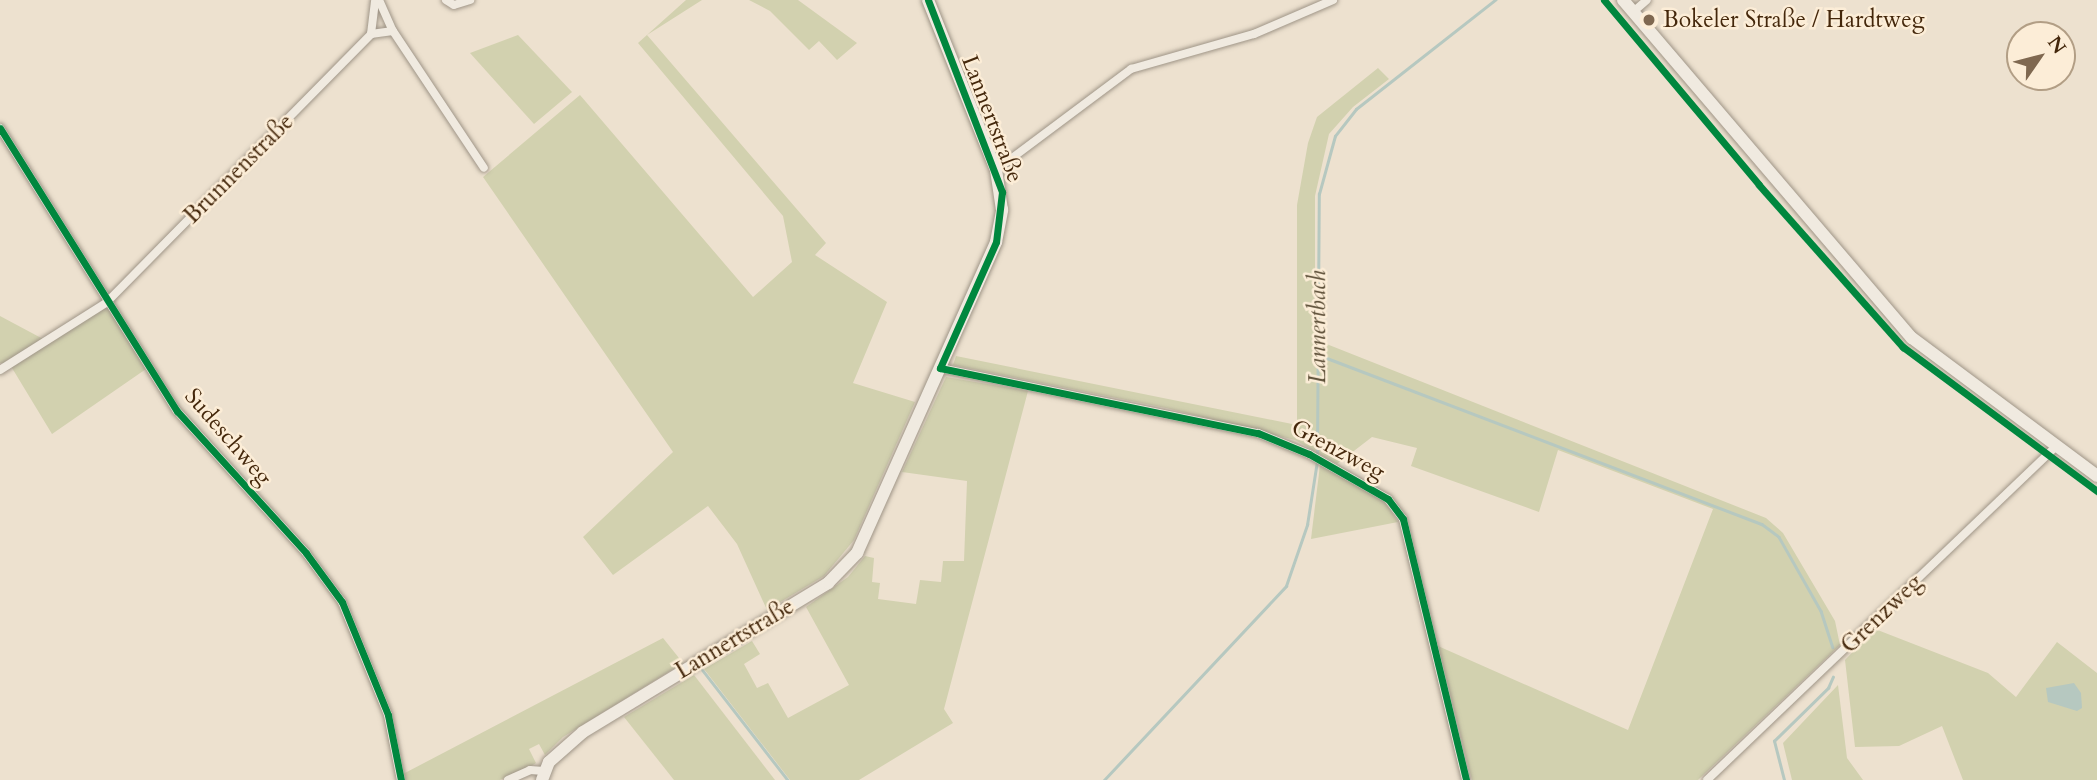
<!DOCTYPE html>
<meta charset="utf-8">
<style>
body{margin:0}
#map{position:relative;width:2097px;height:780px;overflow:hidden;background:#ede1cf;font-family:Cardo,serif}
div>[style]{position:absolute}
.green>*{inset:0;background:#d2d1af}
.water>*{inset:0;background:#b6c8c0}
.stream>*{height:2.5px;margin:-1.25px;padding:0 1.25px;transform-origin:1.25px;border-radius:1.25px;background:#b6c8c0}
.roads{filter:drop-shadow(0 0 2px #9f9587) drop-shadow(0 0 2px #9f9587)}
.street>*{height:8px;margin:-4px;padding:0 4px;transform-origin:4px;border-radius:4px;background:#f0eae0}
.secondary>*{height:12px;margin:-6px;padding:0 6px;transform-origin:6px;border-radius:6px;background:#f0eae0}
.cycleway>*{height:7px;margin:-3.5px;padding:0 3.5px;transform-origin:3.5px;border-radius:3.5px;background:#00873e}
.dots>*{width:19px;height:19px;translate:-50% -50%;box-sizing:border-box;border:4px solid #fcedd7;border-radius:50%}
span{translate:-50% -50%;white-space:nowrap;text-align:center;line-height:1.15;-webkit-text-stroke:5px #fcedd7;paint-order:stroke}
.poi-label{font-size:23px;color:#44270b}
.left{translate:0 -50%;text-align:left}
.street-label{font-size:23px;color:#44270b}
.water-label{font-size:24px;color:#5b4d36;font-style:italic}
.north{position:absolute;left:2006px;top:21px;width:70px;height:70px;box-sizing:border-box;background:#fcedd7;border:2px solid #b29e85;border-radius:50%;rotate:55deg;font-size:19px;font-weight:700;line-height:28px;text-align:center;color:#44270b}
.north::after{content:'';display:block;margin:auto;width:24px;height:32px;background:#7f6850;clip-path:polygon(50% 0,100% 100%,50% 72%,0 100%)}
</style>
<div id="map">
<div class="green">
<i style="clip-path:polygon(686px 0,702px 0,647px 35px,826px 243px,815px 255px,887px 302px,853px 383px,915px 402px,854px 540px,824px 576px,767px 610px,737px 544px,708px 506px,613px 575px,583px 537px,673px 452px,483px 177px,580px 95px,753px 297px,792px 262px,783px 216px,638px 43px)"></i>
<i style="clip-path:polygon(749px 0,798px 0,857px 43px,837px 60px,819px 41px,809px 50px,770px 11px)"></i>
<i style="clip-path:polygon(518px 35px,572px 92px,534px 124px,470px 53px)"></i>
<i style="clip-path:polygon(1378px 68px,1389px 79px,1353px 107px,1329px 134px,1315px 196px,1315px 360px,1321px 363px,1324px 343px,1766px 518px,1783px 533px,1835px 621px,1840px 645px,1698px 780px,1472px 780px,1438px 646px,1628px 730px,1713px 509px,1558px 450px,1539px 512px,1411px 466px,1417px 448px,1372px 437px,1337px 464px,1295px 440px,1166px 408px,953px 365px,956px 356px,1297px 425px,1297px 205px,1308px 143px,1317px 117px)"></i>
<i style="clip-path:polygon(106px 305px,146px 369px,52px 434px,9px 363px,0 363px,0 316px,45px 340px)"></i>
<i style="clip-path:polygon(946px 377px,1028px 391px,944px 709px,953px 723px,859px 780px,790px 780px,704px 669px,752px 641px,760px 654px,744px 664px,757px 688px,768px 683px,788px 718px,849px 685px,806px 607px,848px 577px,865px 556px,874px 558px,872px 582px,880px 583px,878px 599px,916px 604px,920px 580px,941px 582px,943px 561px,964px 561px,967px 481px,902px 472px)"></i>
<i style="clip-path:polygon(1320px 465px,1385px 502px,1398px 522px,1311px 539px)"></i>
<i style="clip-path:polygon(1875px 629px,1988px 673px,2016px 697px,2057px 642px,2097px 673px,2097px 780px,1963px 780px,1942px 726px,1899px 746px,1855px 747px,1845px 660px)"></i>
<i style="clip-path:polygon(663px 638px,683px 663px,563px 737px,545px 755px,539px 744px,529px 749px,536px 763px,528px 768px,500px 780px,403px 780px,403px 774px)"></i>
<i style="clip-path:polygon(694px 675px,775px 780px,674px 780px,624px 717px)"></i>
<i style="clip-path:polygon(1838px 685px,1847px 758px,1863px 780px,1792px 780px,1783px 743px)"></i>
</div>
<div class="water">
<i style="clip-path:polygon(2074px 683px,2081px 693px,2082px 708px,2077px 711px,2048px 702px,2046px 688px)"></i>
</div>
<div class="stream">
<i style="left:1319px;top:355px;width:474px;rotate:20.9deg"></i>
<i style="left:1762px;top:524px;width:21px;rotate:37deg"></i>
<i style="left:1779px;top:537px;width:85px;rotate:60.4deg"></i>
<i style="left:1821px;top:611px;width:38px;rotate:72deg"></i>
<i style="left:1317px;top:454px;width:260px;rotate:-89.6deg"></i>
<i style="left:1319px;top:194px;width:60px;rotate:-74.6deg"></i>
<i style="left:1335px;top:136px;width:34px;rotate:-52deg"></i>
<i style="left:1356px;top:109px;width:177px;rotate:-38.1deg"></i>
<i style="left:752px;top:637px;width:60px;rotate:148.7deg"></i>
<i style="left:701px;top:668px;width:142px;rotate:52.2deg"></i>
<i style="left:1104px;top:780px;width:266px;rotate:-46.8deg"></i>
<i style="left:1286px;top:586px;width:65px;rotate:-71deg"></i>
<i style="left:1307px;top:525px;width:65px;rotate:-81.1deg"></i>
<i style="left:1784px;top:780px;width:40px;rotate:-104.4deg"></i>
<i style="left:1774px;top:741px;width:76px;rotate:-44.5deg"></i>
<i style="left:1828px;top:688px;width:12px;rotate:-66deg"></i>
</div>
<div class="roads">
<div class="street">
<i style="left:379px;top:0;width:34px;rotate:66deg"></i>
<i style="left:393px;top:31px;width:164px;rotate:56.4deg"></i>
<i style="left:446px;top:0;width:9px;rotate:32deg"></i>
<i style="left:454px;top:5px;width:17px;rotate:-17deg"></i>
<i style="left:1633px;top:12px;width:18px;rotate:-41deg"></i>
<i style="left:371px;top:34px;width:22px;rotate:-8deg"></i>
<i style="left:0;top:128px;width:334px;rotate:58deg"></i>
<i style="left:177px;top:411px;width:192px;rotate:47.7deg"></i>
<i style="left:306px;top:553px;width:61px;rotate:53.7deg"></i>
<i style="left:342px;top:602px;width:122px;rotate:67.8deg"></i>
<i style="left:388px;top:715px;width:66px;rotate:78.7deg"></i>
<i style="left:996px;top:170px;width:169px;rotate:-36.8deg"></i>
<i style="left:1131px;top:69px;width:128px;rotate:-15.9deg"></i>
<i style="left:1254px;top:34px;width:86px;rotate:-23.3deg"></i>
<i style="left:940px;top:368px;width:325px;rotate:11.6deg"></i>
<i style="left:1258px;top:433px;width:55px;rotate:22.4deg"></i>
<i style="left:1309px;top:454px;width:91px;rotate:29.7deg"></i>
<i style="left:1388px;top:499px;width:25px;rotate:53deg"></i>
<i style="left:1403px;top:519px;width:268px;rotate:76.4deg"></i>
<i style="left:0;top:370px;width:125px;rotate:-32.3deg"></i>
<i style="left:106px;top:303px;width:378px;rotate:-45.4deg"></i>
<i style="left:371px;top:34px;width:34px;rotate:-83deg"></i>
<i style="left:508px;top:780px;width:24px;rotate:-24deg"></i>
<i style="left:530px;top:770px;width:14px;rotate:4deg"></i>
<i style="left:1707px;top:780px;width:482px;rotate:-43.7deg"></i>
</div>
<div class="secondary">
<i style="left:1623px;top:0;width:445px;rotate:49.5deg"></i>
<i style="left:1912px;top:338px;width:231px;rotate:36.7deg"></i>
<i style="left:542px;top:780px;width:19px;rotate:-69deg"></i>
<i style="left:549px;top:762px;width:45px;rotate:-41.4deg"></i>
<i style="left:583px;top:732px;width:287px;rotate:-31.3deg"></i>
<i style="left:828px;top:583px;width:42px;rotate:-46deg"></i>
<i style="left:857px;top:553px;width:341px;rotate:-65.9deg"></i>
<i style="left:996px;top:242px;width:33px;rotate:-79deg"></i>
<i style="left:1002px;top:210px;width:40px;rotate:-98.5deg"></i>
<i style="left:996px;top:170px;width:183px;rotate:-111.8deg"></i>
</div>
</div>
<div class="cycleway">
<i style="left:928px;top:0;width:206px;rotate:68.9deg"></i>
<i style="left:1002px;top:192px;width:50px;rotate:96.8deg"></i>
<i style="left:996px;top:242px;width:138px;rotate:114deg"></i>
<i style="left:940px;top:368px;width:325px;rotate:11.6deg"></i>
<i style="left:1258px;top:433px;width:55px;rotate:22.4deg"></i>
<i style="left:1309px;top:454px;width:91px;rotate:29.7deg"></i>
<i style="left:1388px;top:499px;width:25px;rotate:53deg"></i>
<i style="left:1403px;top:519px;width:268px;rotate:76.4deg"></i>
<i style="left:1604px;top:0;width:241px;rotate:50deg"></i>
<i style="left:1759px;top:185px;width:217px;rotate:48.4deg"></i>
<i style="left:1903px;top:347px;width:242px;rotate:36.6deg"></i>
<i style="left:0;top:128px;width:334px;rotate:58deg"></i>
<i style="left:177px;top:411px;width:192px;rotate:47.7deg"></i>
<i style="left:306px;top:553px;width:61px;rotate:53.7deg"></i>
<i style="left:342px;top:602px;width:122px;rotate:67.8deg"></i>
<i style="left:388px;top:715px;width:66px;rotate:78.7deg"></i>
</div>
<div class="dots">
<i style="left:1649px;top:20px;background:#7f6850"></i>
</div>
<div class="poi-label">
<span class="left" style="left:1663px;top:20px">Bokeler Straße / Hardtweg</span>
</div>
<div class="street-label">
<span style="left:992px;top:119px;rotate:69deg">Lannertstraße</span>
<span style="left:239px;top:169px;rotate:-45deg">Brunnenstraße</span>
<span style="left:228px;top:437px;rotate:49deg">Sudeschweg</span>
<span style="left:1338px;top:450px;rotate:28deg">Grenzweg</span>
<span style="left:1882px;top:614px;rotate:-44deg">Grenzweg</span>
<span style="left:735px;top:639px;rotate:-31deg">Lannertstraße</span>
</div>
<div class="water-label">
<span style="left:1318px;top:327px;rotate:-90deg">Lannertbach</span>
</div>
<div class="north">N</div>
</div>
